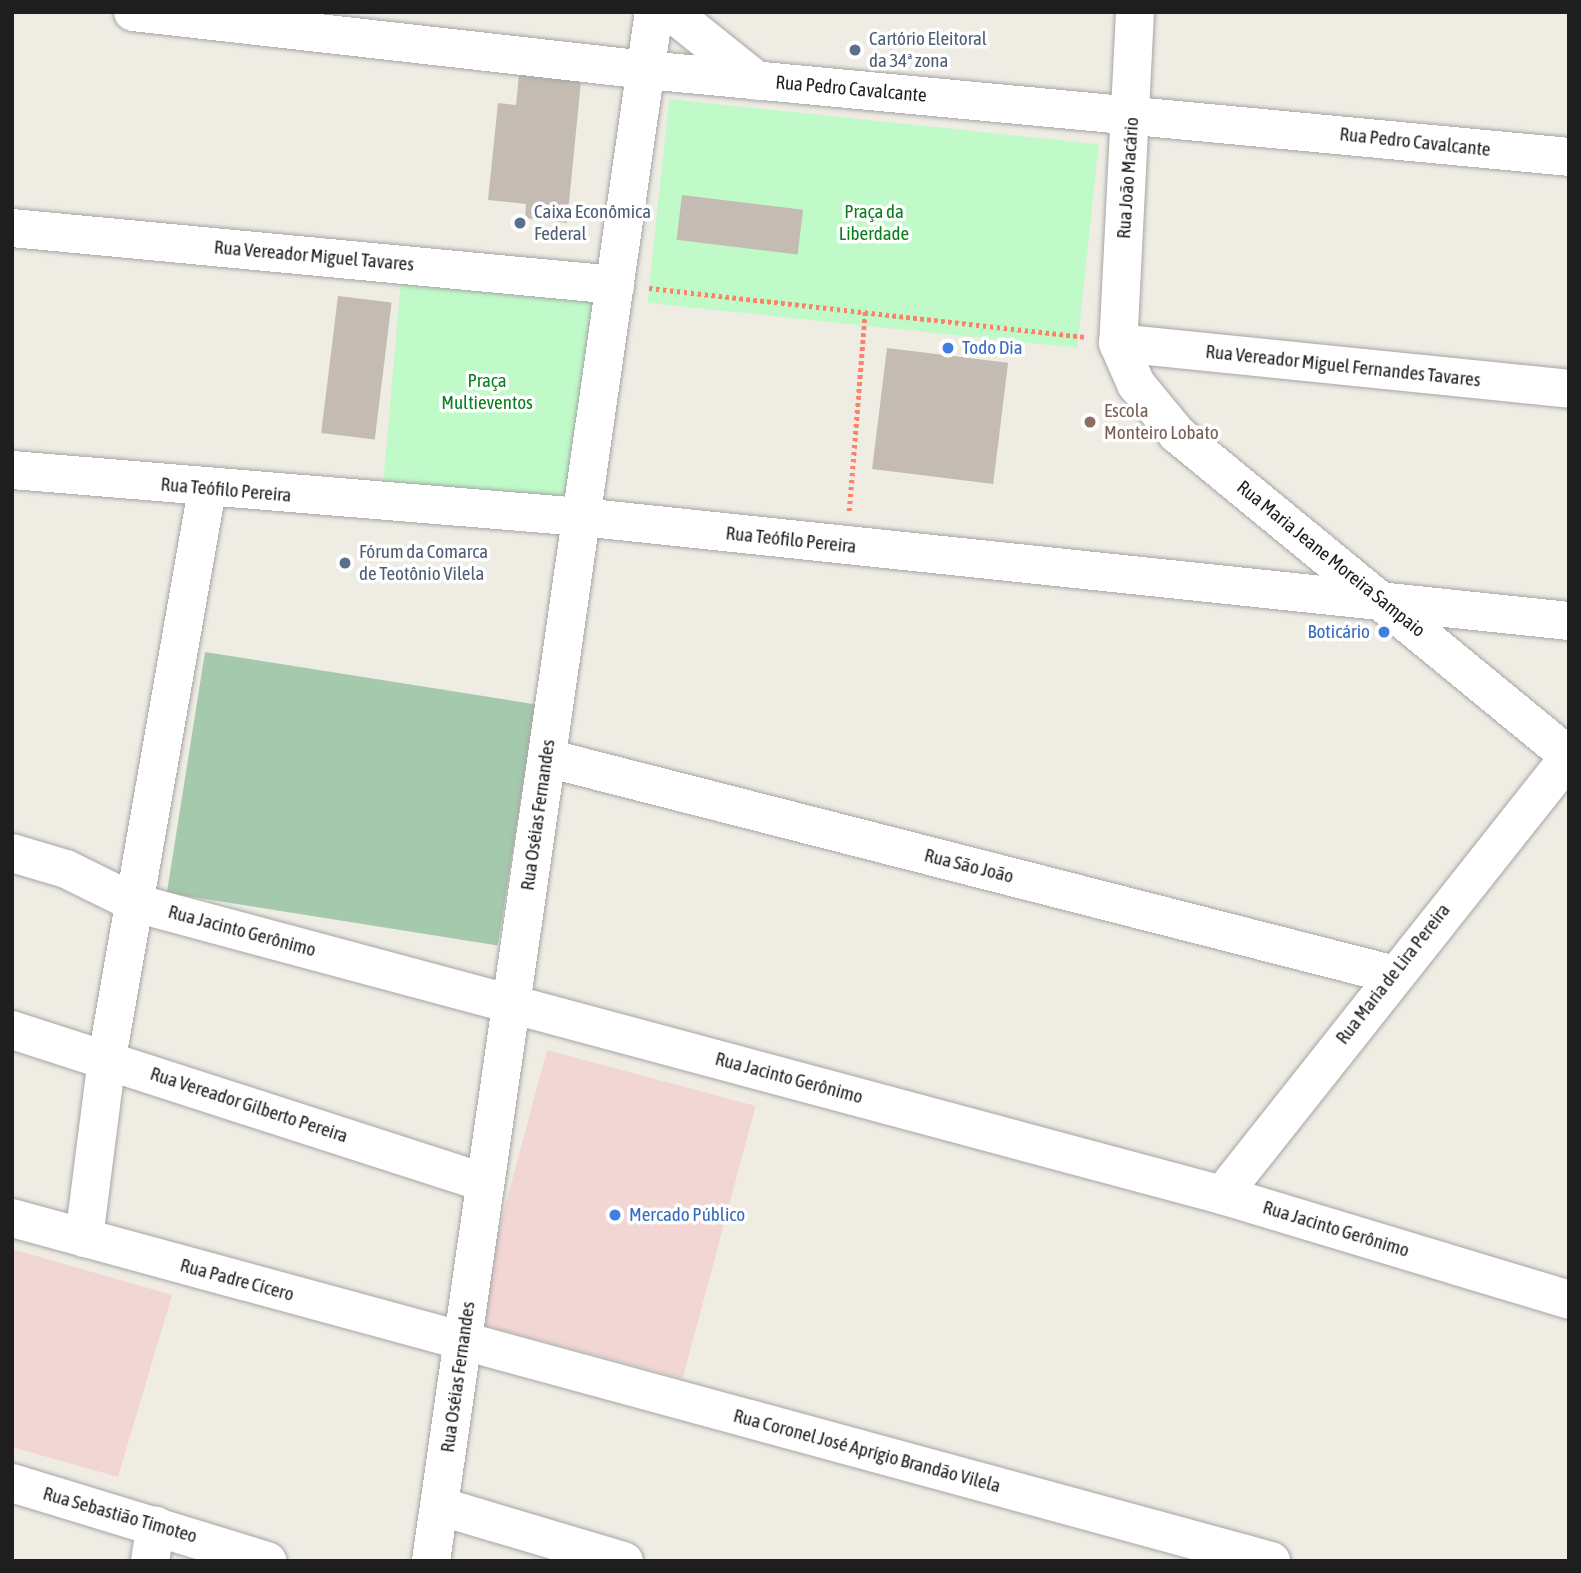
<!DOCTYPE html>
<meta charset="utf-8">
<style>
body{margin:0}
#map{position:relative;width:1581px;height:1573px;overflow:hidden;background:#efece4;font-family:"Asap Condensed",sans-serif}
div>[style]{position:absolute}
.commercial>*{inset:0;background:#f1d6d3;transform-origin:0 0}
.cemetery>*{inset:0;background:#a5c9ad;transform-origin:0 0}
.park>*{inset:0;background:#c0fac9;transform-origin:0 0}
.building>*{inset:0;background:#c4bcb3;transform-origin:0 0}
.path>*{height:4.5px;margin-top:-2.25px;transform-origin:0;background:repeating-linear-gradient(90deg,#fc8268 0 3.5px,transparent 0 7px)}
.roads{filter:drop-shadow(0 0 2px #a5a5a5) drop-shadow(0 0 2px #a5a5a5)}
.minor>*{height:38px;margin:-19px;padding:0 19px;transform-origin:19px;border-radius:19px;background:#fff}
.dots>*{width:19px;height:19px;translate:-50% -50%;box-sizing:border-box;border:4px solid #fff;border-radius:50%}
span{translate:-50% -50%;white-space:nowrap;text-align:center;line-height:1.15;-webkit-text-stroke:7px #fff;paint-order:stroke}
.service-label{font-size:19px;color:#4e5e75}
.left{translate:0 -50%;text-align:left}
.street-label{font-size:19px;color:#1e1e1e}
.park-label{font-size:19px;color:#097f1c}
.shop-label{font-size:19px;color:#366cbe}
.right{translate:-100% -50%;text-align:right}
.education-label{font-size:19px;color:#785e54}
.frame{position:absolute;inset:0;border:14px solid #1e1e1e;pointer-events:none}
</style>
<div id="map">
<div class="commercial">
<i style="left:547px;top:1050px;width:216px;height:282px;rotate:15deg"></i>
<i style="clip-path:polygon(12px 1249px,172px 1295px,118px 1477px,12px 1447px)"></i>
</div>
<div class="cemetery">
<i style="left:205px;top:652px;width:335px;height:244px;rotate:9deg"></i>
</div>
<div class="park">
<i style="left:669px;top:99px;width:432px;height:205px;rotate:6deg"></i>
<i style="left:401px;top:280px;width:202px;height:208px;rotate:5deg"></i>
</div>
<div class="building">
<i style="clip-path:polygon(519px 74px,581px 81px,567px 223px,525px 218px,526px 204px,488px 200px,498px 103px,516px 105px)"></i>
<i style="left:682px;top:195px;width:122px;height:45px;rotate:7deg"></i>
<i style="left:338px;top:296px;width:54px;height:138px;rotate:7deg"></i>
<i style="left:887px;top:348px;width:122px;height:122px;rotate:7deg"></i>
</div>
<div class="path">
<i style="left:649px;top:288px;width:440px;rotate:6.4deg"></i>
<i style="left:849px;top:511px;width:202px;rotate:-85.4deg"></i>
</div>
<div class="roads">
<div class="minor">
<i style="left:133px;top:12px;width:516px;rotate:6.45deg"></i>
<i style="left:646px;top:70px;width:927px;rotate:5.38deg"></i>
<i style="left:671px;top:12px;width:110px;rotate:38.7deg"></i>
<i style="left:1135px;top:12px;width:331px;rotate:92.9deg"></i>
<i style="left:1118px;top:343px;width:45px;rotate:66.3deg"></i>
<i style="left:1136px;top:384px;width:65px;rotate:50.6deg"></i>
<i style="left:1177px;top:434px;width:507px;rotate:39.4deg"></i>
<i style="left:12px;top:228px;width:606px;rotate:5.4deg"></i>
<i style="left:1118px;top:343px;width:453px;rotate:5.8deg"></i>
<i style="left:12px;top:470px;width:571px;rotate:4.72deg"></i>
<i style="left:581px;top:517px;width:993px;rotate:6.01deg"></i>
<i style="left:547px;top:758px;width:871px;rotate:14.36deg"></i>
<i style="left:12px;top:853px;width:56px;rotate:16.5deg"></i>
<i style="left:66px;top:869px;width:77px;rotate:26.2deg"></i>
<i style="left:135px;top:903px;width:1126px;rotate:15.04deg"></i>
<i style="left:1222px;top:1195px;width:363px;rotate:16.8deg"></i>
<i style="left:12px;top:1030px;width:497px;rotate:17.9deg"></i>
<i style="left:1222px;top:1195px;width:559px;rotate:-51.61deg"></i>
<i style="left:12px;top:1218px;width:1305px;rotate:15.24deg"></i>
<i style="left:84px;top:1238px;width:181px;rotate:-82.7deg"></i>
<i style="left:107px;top:1058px;width:577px;rotate:-80.02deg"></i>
<i style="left:12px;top:1483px;width:267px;rotate:17deg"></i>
<i style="left:439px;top:1506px;width:193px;rotate:16.6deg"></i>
<i style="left:150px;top:1561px;width:36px;rotate:-81deg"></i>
<i style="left:431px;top:1561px;width:1565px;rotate:-81.81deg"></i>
</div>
</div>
<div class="dots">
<i style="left:855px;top:50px;background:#5c6f8a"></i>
<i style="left:520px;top:223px;background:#5c6f8a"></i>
<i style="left:948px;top:348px;background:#3f7fe0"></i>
<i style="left:1090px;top:422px;background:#8d6e63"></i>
<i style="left:345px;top:563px;background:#5c6f8a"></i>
<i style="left:1384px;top:632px;background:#3f7fe0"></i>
<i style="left:615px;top:1215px;background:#3f7fe0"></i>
</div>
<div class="service-label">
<span class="left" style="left:869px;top:50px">Cartório Eleitoral<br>da 34ª zona</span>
<span class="left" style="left:534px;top:223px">Caixa Econômica<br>Federal</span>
<span class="left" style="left:359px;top:563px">Fórum da Comarca<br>de Teotônio Vilela</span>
</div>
<div class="street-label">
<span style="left:851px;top:89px;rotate:5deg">Rua Pedro Cavalcante</span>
<span style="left:1415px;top:142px;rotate:6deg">Rua Pedro Cavalcante</span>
<span style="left:1128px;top:178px;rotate:-86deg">Rua João Macário</span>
<span style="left:314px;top:256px;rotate:5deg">Rua Vereador Miguel Tavares</span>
<span style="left:1343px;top:366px;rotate:6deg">Rua Vereador Miguel Fernandes Tavares</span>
<span style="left:226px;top:490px;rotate:5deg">Rua Teófilo Pereira</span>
<span style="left:791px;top:540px;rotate:6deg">Rua Teófilo Pereira</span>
<span style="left:1331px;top:559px;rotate:39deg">Rua Maria Jeane Moreira Sampaio</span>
<span style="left:538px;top:815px;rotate:-82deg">Rua Oséias Fernandes</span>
<span style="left:969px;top:866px;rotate:14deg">Rua São João</span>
<span style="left:242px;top:931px;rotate:15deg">Rua Jacinto Gerônimo</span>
<span style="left:1393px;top:974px;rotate:-52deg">Rua Maria de Lira Pereira</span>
<span style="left:789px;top:1078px;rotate:15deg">Rua Jacinto Gerônimo</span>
<span style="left:249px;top:1105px;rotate:18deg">Rua Vereador Gilberto Pereira</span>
<span style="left:1336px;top:1229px;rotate:17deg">Rua Jacinto Gerônimo</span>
<span style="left:237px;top:1280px;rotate:15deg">Rua Padre Cícero</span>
<span style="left:458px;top:1377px;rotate:-82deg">Rua Oséias Fernandes</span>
<span style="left:867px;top:1451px;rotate:15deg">Rua Coronel José Aprígio Brandão Vilela</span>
<span style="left:120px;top:1515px;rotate:16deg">Rua Sebastião Timoteo</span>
</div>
<div class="park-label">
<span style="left:874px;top:223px">Praça da<br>Liberdade</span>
<span style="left:487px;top:392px">Praça<br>Multieventos</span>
</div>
<div class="shop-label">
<span class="left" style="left:962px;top:348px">Todo Dia</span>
<span class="right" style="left:1370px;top:632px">Boticário</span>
<span class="left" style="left:629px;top:1215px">Mercado Público</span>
</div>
<div class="education-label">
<span class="left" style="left:1104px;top:422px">Escola<br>Monteiro Lobato</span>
</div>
<div class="frame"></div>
</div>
